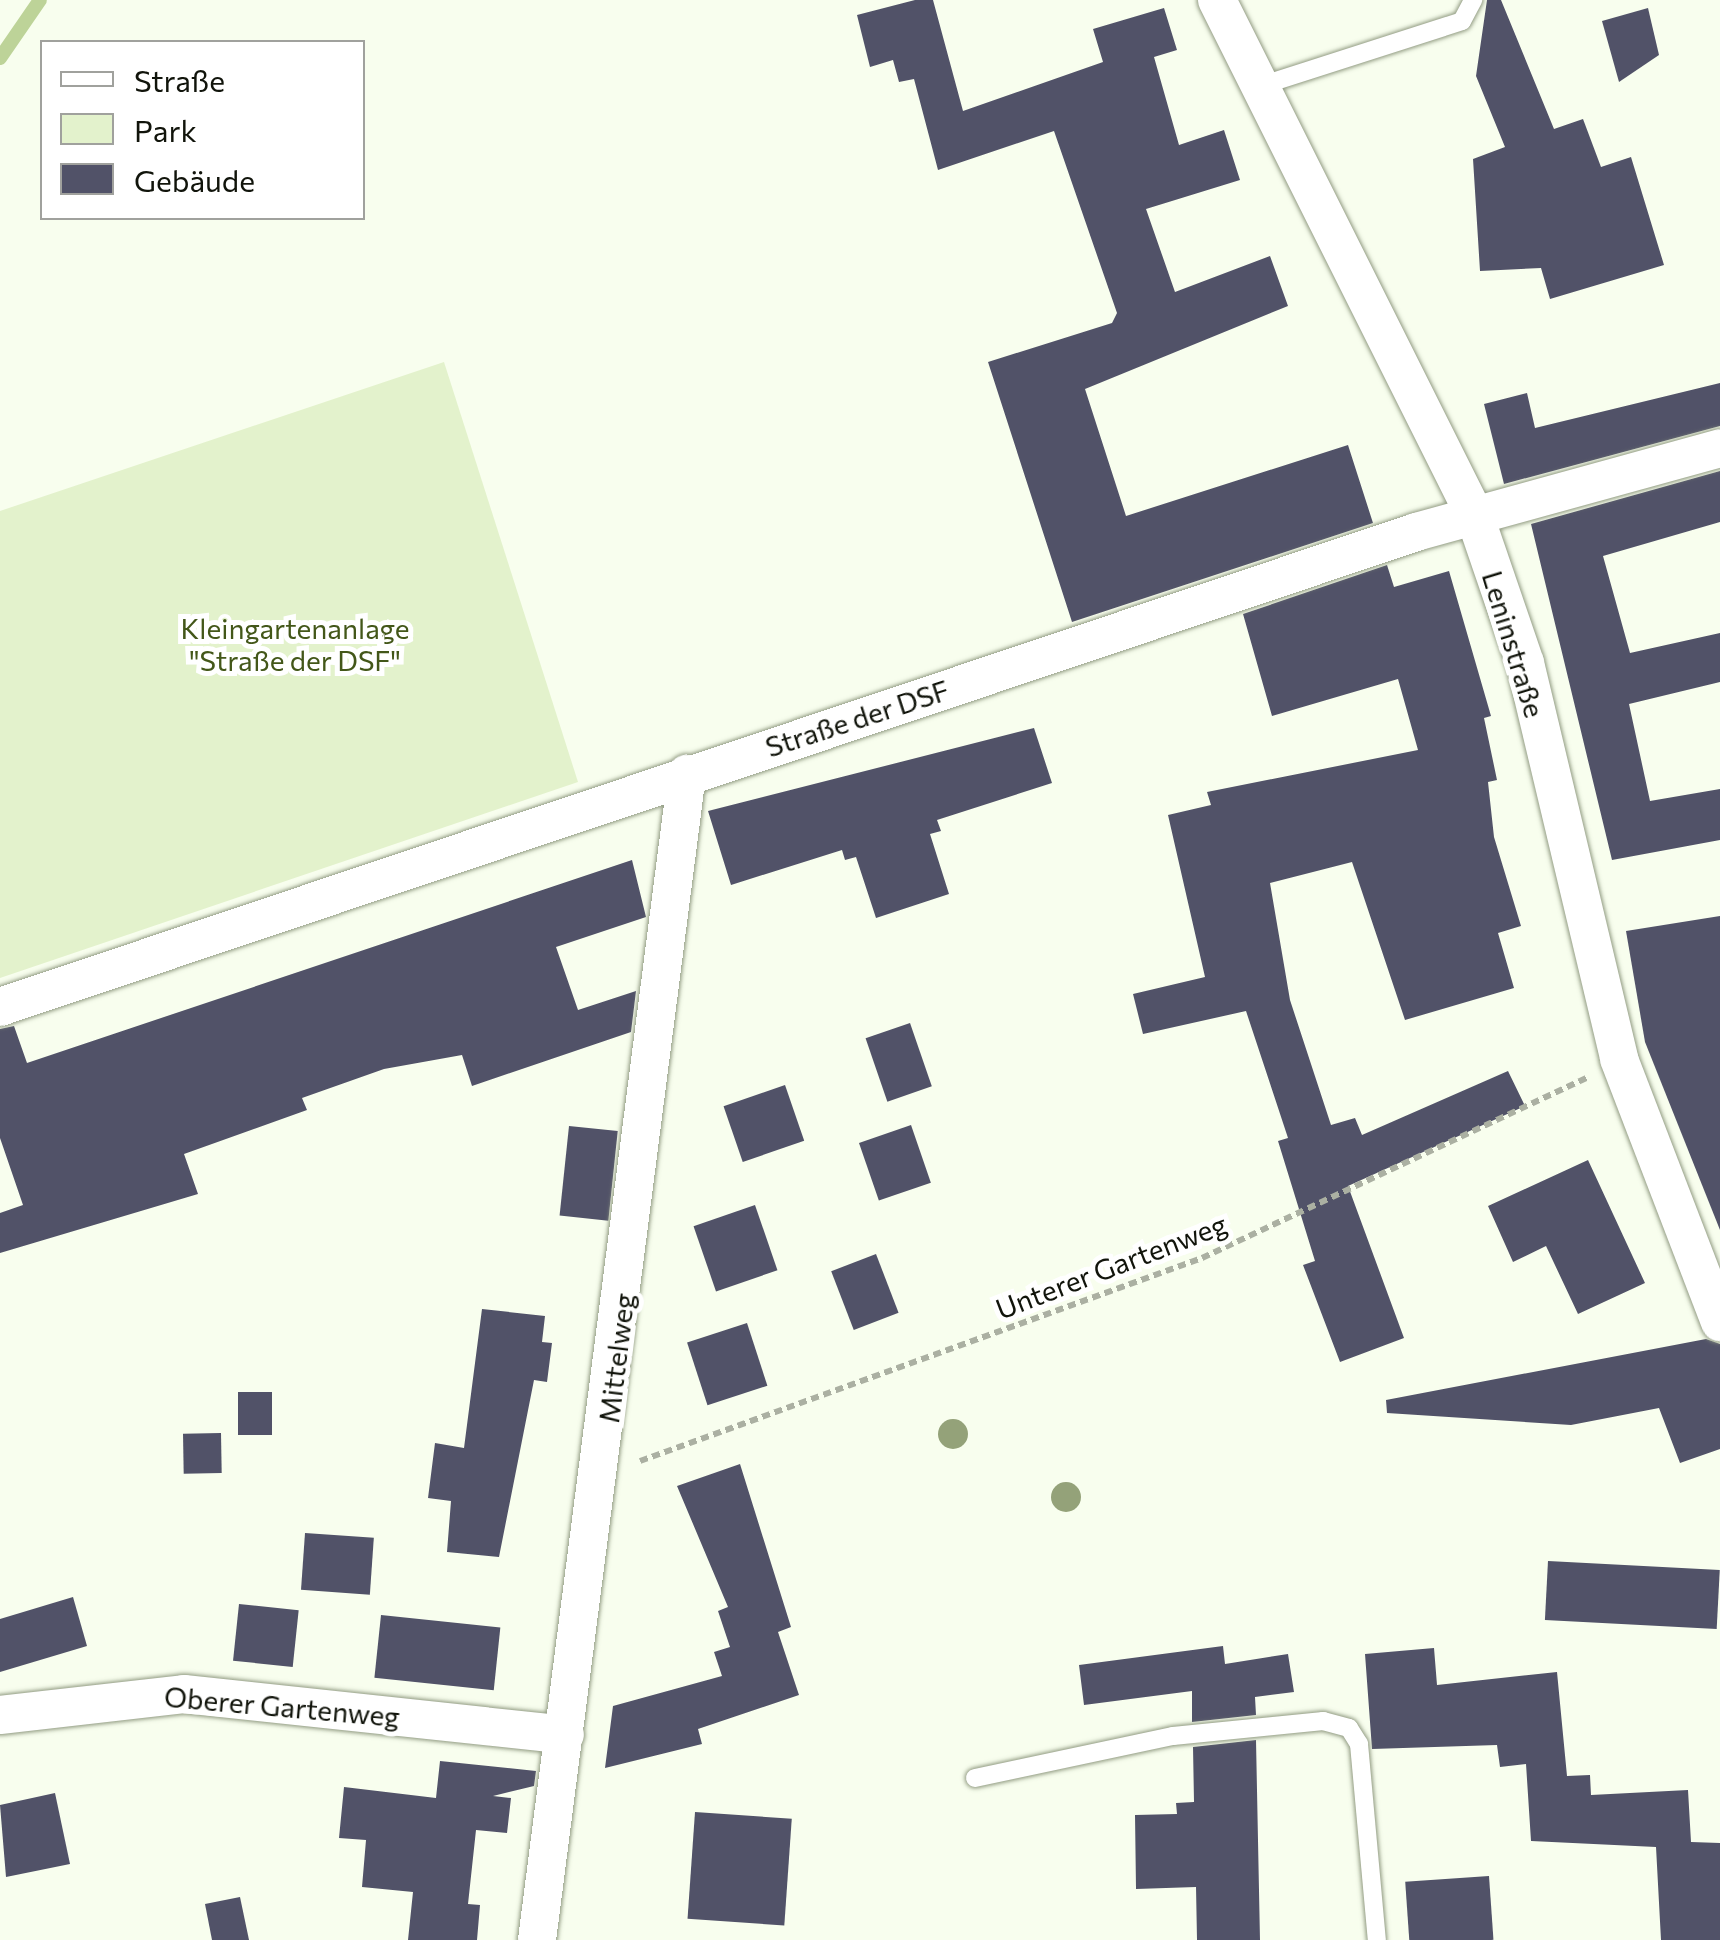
<!DOCTYPE html>
<meta charset="utf-8">
<style>
body{margin:0}
#map{position:relative;width:1720px;height:1940px;overflow:hidden;background:#f8feee;font-family:Commissioner,sans-serif}
div>[style]{position:absolute}
.green>*{inset:0;background:#e3f2cc}
.stream>*{height:14px;margin:-7px;padding:0 7px;transform-origin:7px;border-radius:7px;background:#bdd398}
.building>*{inset:0;background:#515268;transform-origin:0 0}
.path>*{height:6px;margin-top:-3px;transform-origin:0;background:repeating-linear-gradient(90deg,#abb0a2 0 8px,transparent 0 13px)}
.roads{filter:drop-shadow(0 0 2px #929c83) drop-shadow(0 0 2px #929c83)}
.lane>*{height:18px;margin:-9px;padding:0 9px;transform-origin:9px;border-radius:9px;background:#fff}
.street>*{height:38px;margin:-19px;padding:0 19px;transform-origin:19px;border-radius:19px;background:#fff}
.trees>*{width:30px;height:30px;margin:-15px;border-radius:50%;background:#94a279}
span{translate:-50% -50%;white-space:nowrap;text-align:center;line-height:1.15;-webkit-text-stroke:10px #fff;paint-order:stroke}
.park-label{font-size:28px;color:#435719}
.street-label{font-size:28px;color:#11140b}
.legend{position:absolute;left:40px;top:40px;width:325px;height:180px;box-sizing:border-box;background:#fff;border:2px solid #a0a19d;margin:0;padding:12px 18px;list-style:none;font-size:30px;color:#11140b}
.legend li{display:flex;align-items:center;gap:20px;height:50px}
.legend b{width:50px;border:2px solid #a0a19d}
</style>
<div id="map">
<div class="green">
<i style="clip-path:polygon(444px 362px,578px 782px,0 978px,0 511px)"></i>
</div>
<div class="stream">
<i style="left:0;top:58px;width:70px;rotate:-55.4deg"></i>
</div>
<div class="building">
<i style="clip-path:polygon(915px 0,933px 0,963px 111px,1103px 62px,1093px 29px,1164px 8px,1177px 50px,1154px 57px,1179px 145px,1224px 130px,1240px 180px,1146px 209px,1175px 292px,1270px 256px,1288px 306px,1085px 389px,1126px 516px,1348px 445px,1373px 523px,1072px 622px,988px 362px,1112px 323px,1117px 313px,1054px 131px,938px 170px,914px 79px,899px 82px,893px 60px,870px 67px,857px 15px)"></i>
<i style="clip-path:polygon(1487px 0,1501px 0,1554px 129px,1583px 119px,1601px 167px,1631px 157px,1664px 265px,1550px 299px,1541px 268px,1480px 271px,1473px 159px,1505px 147px,1476px 76px)"></i>
<i style="clip-path:polygon(1648px 8px,1659px 55px,1619px 82px,1602px 21px)"></i>
<i style="clip-path:polygon(1720px 383px,1720px 426px,1504px 484px,1484px 404px,1527px 393px,1535px 428px)"></i>
<i style="clip-path:polygon(1720px 471px,1720px 522px,1603px 556px,1630px 653px,1720px 633px,1720px 682px,1629px 704px,1650px 801px,1720px 789px,1720px 840px,1612px 860px,1531px 524px)"></i>
<i style="clip-path:polygon(1387px 565px,1394px 587px,1449px 571px,1491px 716px,1484px 718px,1497px 780px,1488px 782px,1494px 837px,1521px 926px,1498px 933px,1514px 988px,1405px 1020px,1352px 862px,1270px 883px,1290px 1000px,1331px 1125px,1355px 1118px,1362px 1135px,1508px 1071px,1525px 1106px,1348px 1186px,1404px 1338px,1340px 1362px,1303px 1265px,1315px 1261px,1278px 1141px,1288px 1138px,1246px 1011px,1143px 1034px,1133px 994px,1205px 977px,1168px 815px,1211px 805px,1207px 792px,1418px 750px,1398px 679px,1272px 716px,1243px 614px)"></i>
<i style="clip-path:polygon(1034px 728px,1052px 783px,937px 820px,941px 831px,930px 834px,949px 894px,876px 918px,856px 857px,845px 860px,842px 850px,731px 885px,708px 811px)"></i>
<i style="clip-path:polygon(632px 860px,646px 917px,556px 947px,578px 1010px,636px 991px,631px 1032px,472px 1086px,462px 1055px,384px 1069px,302px 1098px,307px 1110px,184px 1154px,198px 1194px,0 1253px,0 1213px,23px 1205px,0 1138px,0 1029px,14px 1026px,27px 1063px)"></i>
<i style="clip-path:polygon(1720px 916px,1720px 1230px,1645px 1042px,1626px 931px)"></i>
<i style="left:910px;top:1023px;width:67px;height:47px;rotate:71deg"></i>
<i style="left:785px;top:1085px;width:59px;height:65px;rotate:71deg"></i>
<i style="left:911px;top:1125px;width:61px;height:55px;rotate:71deg"></i>
<i style="left:569px;top:1126px;width:49px;height:90px;rotate:6deg"></i>
<i style="clip-path:polygon(1588px 1160px,1645px 1283px,1578px 1314px,1546px 1246px,1513px 1262px,1488px 1206px)"></i>
<i style="left:755px;top:1205px;width:69px;height:65px;rotate:71deg"></i>
<i style="left:876px;top:1254px;width:63px;height:48px;rotate:69deg"></i>
<i style="clip-path:polygon(482px 1309px,545px 1316px,542px 1342px,552px 1343px,547px 1382px,534px 1380px,499px 1557px,447px 1552px,451px 1501px,428px 1498px,435px 1443px,464px 1448px)"></i>
<i style="left:747px;top:1323px;width:66px;height:63px;rotate:72deg"></i>
<i style="clip-path:polygon(1706px 1339px,1720px 1344px,1720px 1449px,1680px 1463px,1659px 1408px,1571px 1425px,1387px 1413px,1386px 1400px)"></i>
<i style="left:238px;top:1392px;width:34px;height:43px"></i>
<i style="left:221px;top:1433px;width:40px;height:38px;rotate:89deg"></i>
<i style="clip-path:polygon(740px 1464px,791px 1627px,778px 1632px,799px 1695px,698px 1729px,702px 1744px,605px 1768px,613px 1706px,722px 1676px,714px 1652px,730px 1647px,718px 1611px,728px 1607px,677px 1486px)"></i>
<i style="left:305px;top:1533px;width:69px;height:57px;rotate:4deg"></i>
<i style="left:1548px;top:1561px;width:172px;height:59px;rotate:3deg"></i>
<i style="clip-path:polygon(73px 1597px,87px 1646px,0 1672px,0 1619px)"></i>
<i style="left:239px;top:1604px;width:60px;height:57px;rotate:6deg"></i>
<i style="left:381px;top:1615px;width:120px;height:63px;rotate:6deg"></i>
<i style="clip-path:polygon(1223px 1646px,1225px 1664px,1288px 1654px,1294px 1692px,1255px 1697px,1256px 1715px,1192px 1722px,1192px 1691px,1084px 1705px,1079px 1665px)"></i>
<i style="clip-path:polygon(1434px 1648px,1437px 1685px,1557px 1672px,1567px 1776px,1590px 1775px,1591px 1795px,1688px 1790px,1691px 1842px,1720px 1843px,1720px 1940px,1661px 1940px,1656px 1847px,1531px 1841px,1526px 1764px,1500px 1767px,1497px 1745px,1372px 1749px,1365px 1654px)"></i>
<i style="clip-path:polygon(1256px 1740px,1260px 1940px,1197px 1940px,1196px 1887px,1136px 1889px,1135px 1815px,1177px 1814px,1176px 1803px,1194px 1802px,1193px 1747px)"></i>
<i style="clip-path:polygon(440px 1761px,536px 1771px,534px 1786px,493px 1796px,511px 1798px,507px 1833px,476px 1830px,468px 1904px,480px 1905px,477px 1940px,408px 1940px,413px 1892px,362px 1887px,366px 1840px,339px 1838px,344px 1787px,436px 1798px)"></i>
<i style="clip-path:polygon(55px 1793px,70px 1864px,6px 1877px,0 1805px)"></i>
<i style="left:695px;top:1812px;width:97px;height:107px;rotate:4deg"></i>
<i style="left:1489px;top:1876px;width:64px;height:84px;rotate:86deg"></i>
<i style="clip-path:polygon(240px 1897px,249px 1940px,212px 1940px,205px 1904px)"></i>
</div>
<div class="path">
<i style="left:640px;top:1461px;width:598px;rotate:-19.86deg"></i>
<i style="left:1202px;top:1258px;width:425px;rotate:-25.1deg"></i>
</div>
<div class="roads">
<div class="lane">
<i style="left:1257px;top:87px;width:215px;rotate:-17.8deg"></i>
<i style="left:1462px;top:21px;width:24px;rotate:-62deg"></i>
<i style="left:975px;top:1778px;width:202px;rotate:-12deg"></i>
<i style="left:1173px;top:1736px;width:151px;rotate:-5.7deg"></i>
<i style="left:1323px;top:1721px;width:27px;rotate:15deg"></i>
<i style="left:1349px;top:1728px;width:19px;rotate:58deg"></i>
<i style="left:1359px;top:1744px;width:197px;rotate:84.8deg"></i>
</div>
<div class="street">
<i style="left:1217px;top:0;width:575px;rotate:63.43deg"></i>
<i style="left:1474px;top:514px;width:157px;rotate:71.1deg"></i>
<i style="left:1525px;top:663px;width:407px;rotate:76.6deg"></i>
<i style="left:1619px;top:1059px;width:282px;rotate:69deg"></i>
<i style="left:0;top:1007px;width:1494px;rotate:-18.54deg"></i>
<i style="left:1416px;top:532px;width:315px;rotate:-15.4deg"></i>
<i style="left:0;top:1715px;width:185px;rotate:-6.5deg"></i>
<i style="left:184px;top:1694px;width:383px;rotate:6.1deg"></i>
<i style="left:537px;top:1940px;width:1176px;rotate:-82.67deg"></i>
</div>
</div>
<div class="trees">
<i style="left:953px;top:1434px"></i>
<i style="left:1066px;top:1497px"></i>
</div>
<div class="park-label">
<span style="left:295px;top:644px">Kleingartenanlage<br>"Straße der DSF"</span>
</div>
<div class="street-label">
<span style="left:1514px;top:644px;rotate:73deg">Leninstraße</span>
<span style="left:857px;top:718px;rotate:-18deg">Straße der DSF</span>
<span style="left:1111px;top:1266px;rotate:-21deg">Unterer Gartenweg</span>
<span style="left:616px;top:1358px;rotate:-83deg">Mittelweg</span>
<span style="left:282px;top:1706px;rotate:5deg">Oberer Gartenweg</span>
</div>
<ul class="legend">
<li><b style="height:12px;background:#fff"></b>Straße</li>
<li><b style="height:28px;background:#e3f2cc"></b>Park</li>
<li><b style="height:28px;background:#515268"></b>Gebäude</li>
</ul>
</div>
